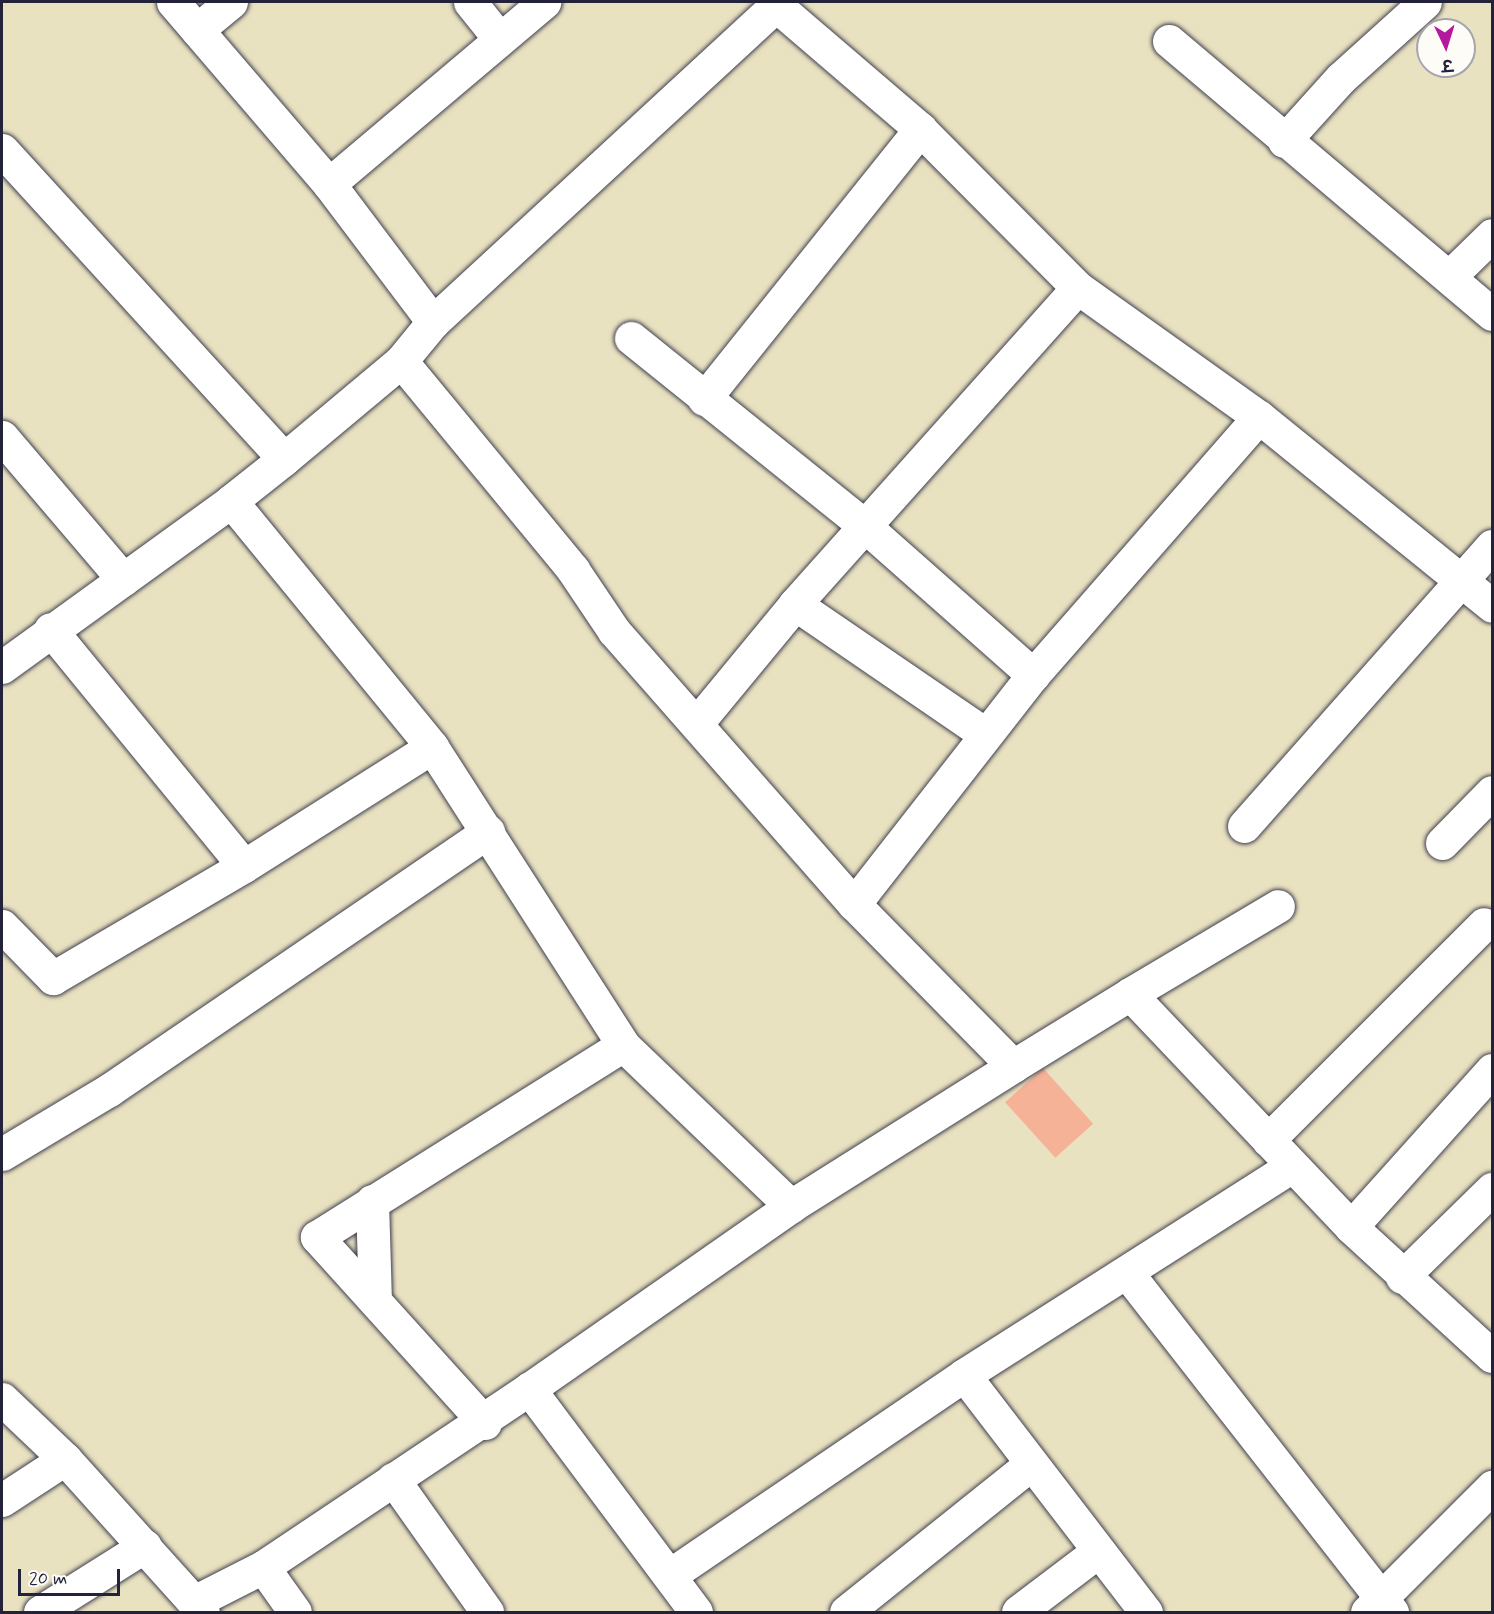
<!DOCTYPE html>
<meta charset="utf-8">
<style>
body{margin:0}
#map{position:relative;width:1494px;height:1614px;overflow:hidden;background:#e9e2c1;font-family:Mynerve,"Playpen Sans Deva",sans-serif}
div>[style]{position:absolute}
.building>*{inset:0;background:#f5b297;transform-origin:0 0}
.roads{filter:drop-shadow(0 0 2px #403f4f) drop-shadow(0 0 2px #403f4f)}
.minor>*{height:33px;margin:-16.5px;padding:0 16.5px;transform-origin:16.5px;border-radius:16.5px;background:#fff}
span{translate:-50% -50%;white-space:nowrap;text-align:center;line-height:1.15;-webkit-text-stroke:6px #fdfcf7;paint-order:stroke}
.frame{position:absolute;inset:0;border:3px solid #22223b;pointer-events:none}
.north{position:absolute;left:1416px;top:18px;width:60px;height:60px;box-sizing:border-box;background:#fdfcf7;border:2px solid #a5a5ac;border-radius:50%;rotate:176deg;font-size:16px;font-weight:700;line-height:24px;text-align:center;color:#22223b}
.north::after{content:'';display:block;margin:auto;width:21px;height:27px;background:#b5179e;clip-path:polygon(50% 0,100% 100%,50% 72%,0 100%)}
.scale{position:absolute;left:18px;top:1569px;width:102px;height:27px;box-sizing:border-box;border:3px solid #22223b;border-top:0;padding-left:8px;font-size:18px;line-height:21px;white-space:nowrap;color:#22223b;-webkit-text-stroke:4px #fdfcf7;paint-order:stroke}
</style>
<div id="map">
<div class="building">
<i style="left:1043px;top:1068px;width:75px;height:51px;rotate:48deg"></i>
</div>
<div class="roads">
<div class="minor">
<i style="left:173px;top:2px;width:240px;rotate:49.4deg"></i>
<i style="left:329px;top:184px;width:173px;rotate:53deg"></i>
<i style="left:433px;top:322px;width:50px;rotate:129.4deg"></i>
<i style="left:401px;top:361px;width:271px;rotate:50.5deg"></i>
<i style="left:573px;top:570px;width:73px;rotate:56.1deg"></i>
<i style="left:614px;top:631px;width:363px;rotate:48.7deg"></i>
<i style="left:854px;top:904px;width:227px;rotate:45.5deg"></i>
<i style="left:1013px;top:1066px;width:137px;rotate:-31.6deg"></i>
<i style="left:1130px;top:994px;width:321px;rotate:46.5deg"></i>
<i style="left:1351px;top:1227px;width:191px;rotate:42.5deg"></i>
<i style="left:470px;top:2px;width:45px;rotate:51.3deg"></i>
<i style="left:772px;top:2px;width:195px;rotate:40.6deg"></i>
<i style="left:920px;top:129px;width:224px;rotate:45.2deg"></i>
<i style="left:1078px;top:288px;width:222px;rotate:35.5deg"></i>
<i style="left:1259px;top:417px;width:300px;rotate:39deg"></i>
<i style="left:197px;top:30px;width:44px;rotate:-39.5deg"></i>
<i style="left:1169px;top:41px;width:423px;rotate:40.2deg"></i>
<i style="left:1284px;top:141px;width:85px;rotate:-47.9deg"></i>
<i style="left:1341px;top:78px;width:113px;rotate:-42.1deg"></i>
<i style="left:2px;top:150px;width:418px;rotate:47.6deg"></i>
<i style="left:284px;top:459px;width:68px;rotate:141.6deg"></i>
<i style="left:231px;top:501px;width:318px;rotate:50.7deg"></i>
<i style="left:432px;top:747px;width:354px;rotate:57.3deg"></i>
<i style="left:623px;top:1045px;width:233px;rotate:43.8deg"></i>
<i style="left:329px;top:184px;width:282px;rotate:-40.2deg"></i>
<i style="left:1451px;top:275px;width:57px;rotate:-44.3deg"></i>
<i style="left:433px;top:322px;width:466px;rotate:-42.7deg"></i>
<i style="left:631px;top:338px;width:303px;rotate:38.8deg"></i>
<i style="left:867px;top:528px;width:222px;rotate:41.5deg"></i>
<i style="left:1033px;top:675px;width:343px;rotate:-48.8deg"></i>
<i style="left:704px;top:399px;width:346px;rotate:-51.3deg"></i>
<i style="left:2px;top:437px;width:187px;rotate:49.6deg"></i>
<i style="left:284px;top:459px;width:153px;rotate:-39.9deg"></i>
<i style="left:795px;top:604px;width:424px;rotate:-48.2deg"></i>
<i style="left:2px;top:667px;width:283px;rotate:-35.9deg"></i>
<i style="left:697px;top:723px;width:154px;rotate:-50.5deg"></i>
<i style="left:795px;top:604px;width:230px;rotate:34.4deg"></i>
<i style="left:1244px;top:826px;width:374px;rotate:-48.5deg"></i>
<i style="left:1442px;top:843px;width:71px;rotate:-45.6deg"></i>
<i style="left:244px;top:866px;width:222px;rotate:-32.3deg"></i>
<i style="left:854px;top:904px;width:291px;rotate:-52deg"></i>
<i style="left:2px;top:926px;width:73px;rotate:45.6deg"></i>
<i style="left:53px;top:978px;width:221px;rotate:-30.4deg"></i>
<i style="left:244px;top:866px;width:306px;rotate:-129.3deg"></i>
<i style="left:1130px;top:994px;width:172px;rotate:-30.7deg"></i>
<i style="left:1268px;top:1140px;width:305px;rotate:-45deg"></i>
<i style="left:2px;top:1154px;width:125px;rotate:-30.9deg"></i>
<i style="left:109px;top:1090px;width:459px;rotate:-34.3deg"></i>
<i style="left:372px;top:1201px;width:100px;rotate:88.3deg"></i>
<i style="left:1351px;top:1227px;width:211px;rotate:-48.1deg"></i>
<i style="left:1128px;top:1274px;width:429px;rotate:52deg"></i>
<i style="left:1402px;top:1277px;width:126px;rotate:-44.4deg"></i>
<i style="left:964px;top:1375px;width:299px;rotate:52.5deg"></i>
<i style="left:2px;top:1399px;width:87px;rotate:43.6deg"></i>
<i style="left:65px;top:1459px;width:206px;rotate:48deg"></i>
<i style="left:485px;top:1423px;width:251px;rotate:-132.1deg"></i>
<i style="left:317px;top:1237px;width:361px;rotate:-32.1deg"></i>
<i style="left:393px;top:1479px;width:163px;rotate:54.7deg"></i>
<i style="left:2px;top:1500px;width:75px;rotate:-33.1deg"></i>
<i style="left:263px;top:1567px;width:55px;rotate:54.6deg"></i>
<i style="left:670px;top:1575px;width:356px;rotate:-34.2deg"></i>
<i style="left:964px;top:1375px;width:389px;rotate:-32.5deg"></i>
<i style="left:196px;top:1601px;width:75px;rotate:-26.9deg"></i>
<i style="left:263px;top:1567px;width:320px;rotate:-33.8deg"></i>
<i style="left:40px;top:1612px;width:124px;rotate:-32.2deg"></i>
<i style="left:696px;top:1612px;width:279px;rotate:-126.8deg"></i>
<i style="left:529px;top:1389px;width:320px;rotate:-34.9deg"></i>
<i style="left:791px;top:1206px;width:262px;rotate:-32.2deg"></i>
<i style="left:846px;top:1612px;width:237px;rotate:-38.7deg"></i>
<i style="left:1018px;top:1612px;width:99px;rotate:-37.2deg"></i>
<i style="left:1367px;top:1612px;width:177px;rotate:-45deg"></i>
</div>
</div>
<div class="frame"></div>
<div class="north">उ</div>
<div class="scale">20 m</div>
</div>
